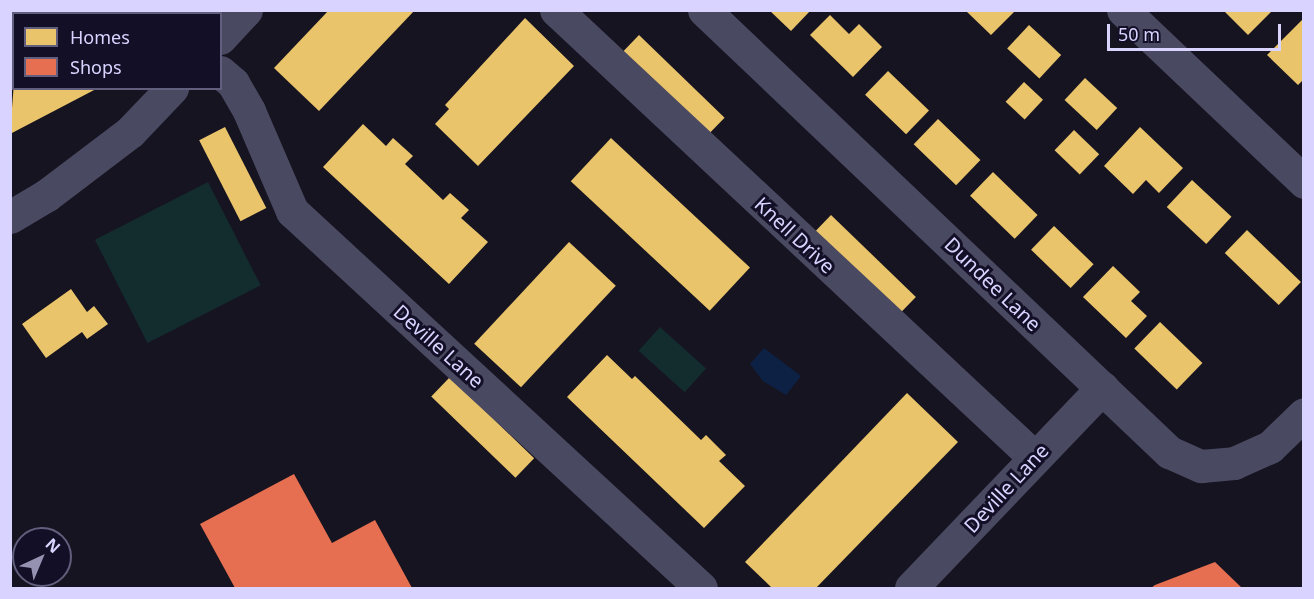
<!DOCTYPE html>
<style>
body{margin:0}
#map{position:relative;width:1314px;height:599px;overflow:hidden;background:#161421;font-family:"Noto Sans",sans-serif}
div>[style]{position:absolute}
.green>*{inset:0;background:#132c2d;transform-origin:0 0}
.water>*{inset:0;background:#0d2144}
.homes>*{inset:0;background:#e9c46a;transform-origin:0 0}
.shops>*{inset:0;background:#e76f51}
.minor>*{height:33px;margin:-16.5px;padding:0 16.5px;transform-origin:16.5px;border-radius:16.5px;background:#4a4962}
span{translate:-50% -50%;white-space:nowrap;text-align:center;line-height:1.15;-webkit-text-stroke:6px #130f26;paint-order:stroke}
.street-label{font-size:20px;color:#d9d4ff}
.frame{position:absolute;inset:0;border:12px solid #d9d4ff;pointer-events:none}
.legend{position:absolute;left:12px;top:12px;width:210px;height:78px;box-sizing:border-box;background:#130f26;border:2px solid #625e7d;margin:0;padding:8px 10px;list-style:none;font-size:18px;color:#d9d4ff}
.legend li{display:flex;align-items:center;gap:12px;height:30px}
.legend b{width:30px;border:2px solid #625e7d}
.north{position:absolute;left:12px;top:527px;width:60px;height:60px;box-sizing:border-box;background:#130f26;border:2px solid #625e7d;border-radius:50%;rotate:44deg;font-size:16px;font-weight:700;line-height:24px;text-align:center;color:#d9d4ff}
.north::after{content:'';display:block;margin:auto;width:21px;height:27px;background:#9591b1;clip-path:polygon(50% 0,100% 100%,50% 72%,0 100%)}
.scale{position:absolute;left:1107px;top:24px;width:174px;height:27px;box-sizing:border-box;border:3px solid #d9d4ff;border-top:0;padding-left:8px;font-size:18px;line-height:21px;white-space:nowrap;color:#d9d4ff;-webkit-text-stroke:4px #130f26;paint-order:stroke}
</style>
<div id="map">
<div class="green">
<i style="left:208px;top:182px;width:116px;height:127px;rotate:63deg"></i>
<i style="left:660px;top:327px;width:62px;height:32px;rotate:42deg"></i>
</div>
<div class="water">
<i style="clip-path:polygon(764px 348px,801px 376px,786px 395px,763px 381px,750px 364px)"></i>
</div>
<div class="homes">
<i style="clip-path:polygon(39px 10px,71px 10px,68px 14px)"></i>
<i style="clip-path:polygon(329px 10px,415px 10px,319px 111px,274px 68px)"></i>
<i style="clip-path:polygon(769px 10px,811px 10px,791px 31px)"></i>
<i style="clip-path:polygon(965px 10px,1013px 10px,1014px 12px,991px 35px)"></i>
<i style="clip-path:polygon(1223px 10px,1269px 10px,1271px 12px,1248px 35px)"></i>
<i style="clip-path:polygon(830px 15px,849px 34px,859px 24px,882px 47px,853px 77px,810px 35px)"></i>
<i style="clip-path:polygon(525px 18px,574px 66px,478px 166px,435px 124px,449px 109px,445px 105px)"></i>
<i style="clip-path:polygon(1304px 18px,1304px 79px,1298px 85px,1267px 55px)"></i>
<i style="left:1029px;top:25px;width:44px;height:32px;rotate:43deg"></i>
<i style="left:639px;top:35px;width:119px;height:27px;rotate:44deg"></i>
<i style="left:888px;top:71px;width:57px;height:33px;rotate:44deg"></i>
<i style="left:1085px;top:78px;width:44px;height:30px;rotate:43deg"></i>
<i style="clip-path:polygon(14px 82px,14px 88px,98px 88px,10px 134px)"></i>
<i style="left:1024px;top:82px;width:26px;height:27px;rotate:43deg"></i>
<i style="left:938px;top:119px;width:59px;height:35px;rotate:44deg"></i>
<i style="clip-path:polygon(363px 124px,386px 146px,393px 138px,413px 156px,405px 164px,443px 200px,450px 193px,469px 210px,461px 218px,488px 242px,449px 284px,323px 167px)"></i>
<i style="left:225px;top:127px;width:91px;height:29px;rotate:63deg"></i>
<i style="clip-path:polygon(1140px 127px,1183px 168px,1159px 193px,1146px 180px,1133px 194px,1104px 166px)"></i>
<i style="left:1074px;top:130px;width:35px;height:28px;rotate:44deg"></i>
<i style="left:611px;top:138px;width:190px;height:59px;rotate:43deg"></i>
<i style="left:993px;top:172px;width:62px;height:33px;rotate:44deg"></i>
<i style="left:1192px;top:180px;width:54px;height:37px;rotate:43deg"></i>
<i style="left:831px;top:215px;width:118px;height:28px;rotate:44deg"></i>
<i style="left:1054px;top:226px;width:55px;height:33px;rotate:44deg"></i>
<i style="left:1247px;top:230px;width:75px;height:32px;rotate:44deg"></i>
<i style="left:569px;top:242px;width:64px;height:139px;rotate:43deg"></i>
<i style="clip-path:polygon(1113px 266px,1140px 292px,1131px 301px,1147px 316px,1126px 338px,1083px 297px)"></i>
<i style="clip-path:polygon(71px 289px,87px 312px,94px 306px,108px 324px,87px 339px,82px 332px,46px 358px,22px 324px)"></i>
<i style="left:1160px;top:322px;width:59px;height:37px;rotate:44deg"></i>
<i style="clip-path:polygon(607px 355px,632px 379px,635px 376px,701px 440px,706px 435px,726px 455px,719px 461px,745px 486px,704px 528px,567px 397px)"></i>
<i style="left:450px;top:377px;width:117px;height:27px;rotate:44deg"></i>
<i style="clip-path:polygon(907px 393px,958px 442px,816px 588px,772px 588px,745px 562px)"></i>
</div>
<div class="shops">
<i style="clip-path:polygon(294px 474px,332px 543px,375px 520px,412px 588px,235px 588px,200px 524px)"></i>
<i style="clip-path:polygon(1215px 562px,1242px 588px,1151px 588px,1155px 585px)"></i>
</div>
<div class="minor">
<i style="left:149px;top:10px;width:5px;rotate:53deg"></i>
<i style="left:556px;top:10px;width:656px;rotate:43.08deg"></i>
<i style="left:704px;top:10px;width:642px;rotate:43.55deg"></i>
<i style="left:1169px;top:452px;width:35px;rotate:24deg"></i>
<i style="left:1201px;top:466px;width:33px;rotate:-5deg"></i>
<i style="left:1234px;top:463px;width:39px;rotate:-24deg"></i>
<i style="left:1270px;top:447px;width:47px;rotate:-44.1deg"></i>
<i style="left:1123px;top:10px;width:250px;rotate:43.5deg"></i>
<i style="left:220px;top:38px;width:38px;rotate:-47deg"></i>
<i style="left:220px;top:72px;width:17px;rotate:40deg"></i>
<i style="left:233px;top:83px;width:32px;rotate:60deg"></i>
<i style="left:249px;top:111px;width:109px;rotate:66.7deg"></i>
<i style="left:292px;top:211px;width:556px;rotate:42.67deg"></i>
<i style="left:10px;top:217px;width:43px;rotate:-30.7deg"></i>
<i style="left:47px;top:195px;width:104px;rotate:-37.2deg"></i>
<i style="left:130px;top:132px;width:61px;rotate:-46.3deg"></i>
<i style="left:911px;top:588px;width:277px;rotate:-46.3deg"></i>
</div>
<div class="street-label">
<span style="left:795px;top:235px;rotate:43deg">Knell Drive</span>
<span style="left:993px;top:284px;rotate:44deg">Dundee Lane</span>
<span style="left:439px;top:346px;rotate:42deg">Deville Lane</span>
<span style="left:1006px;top:488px;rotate:-47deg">Deville Lane</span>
</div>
<div class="frame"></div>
<ul class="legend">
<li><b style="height:16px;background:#e9c46a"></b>Homes</li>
<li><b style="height:16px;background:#e76f51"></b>Shops</li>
</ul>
<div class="north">N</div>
<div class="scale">50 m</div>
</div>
